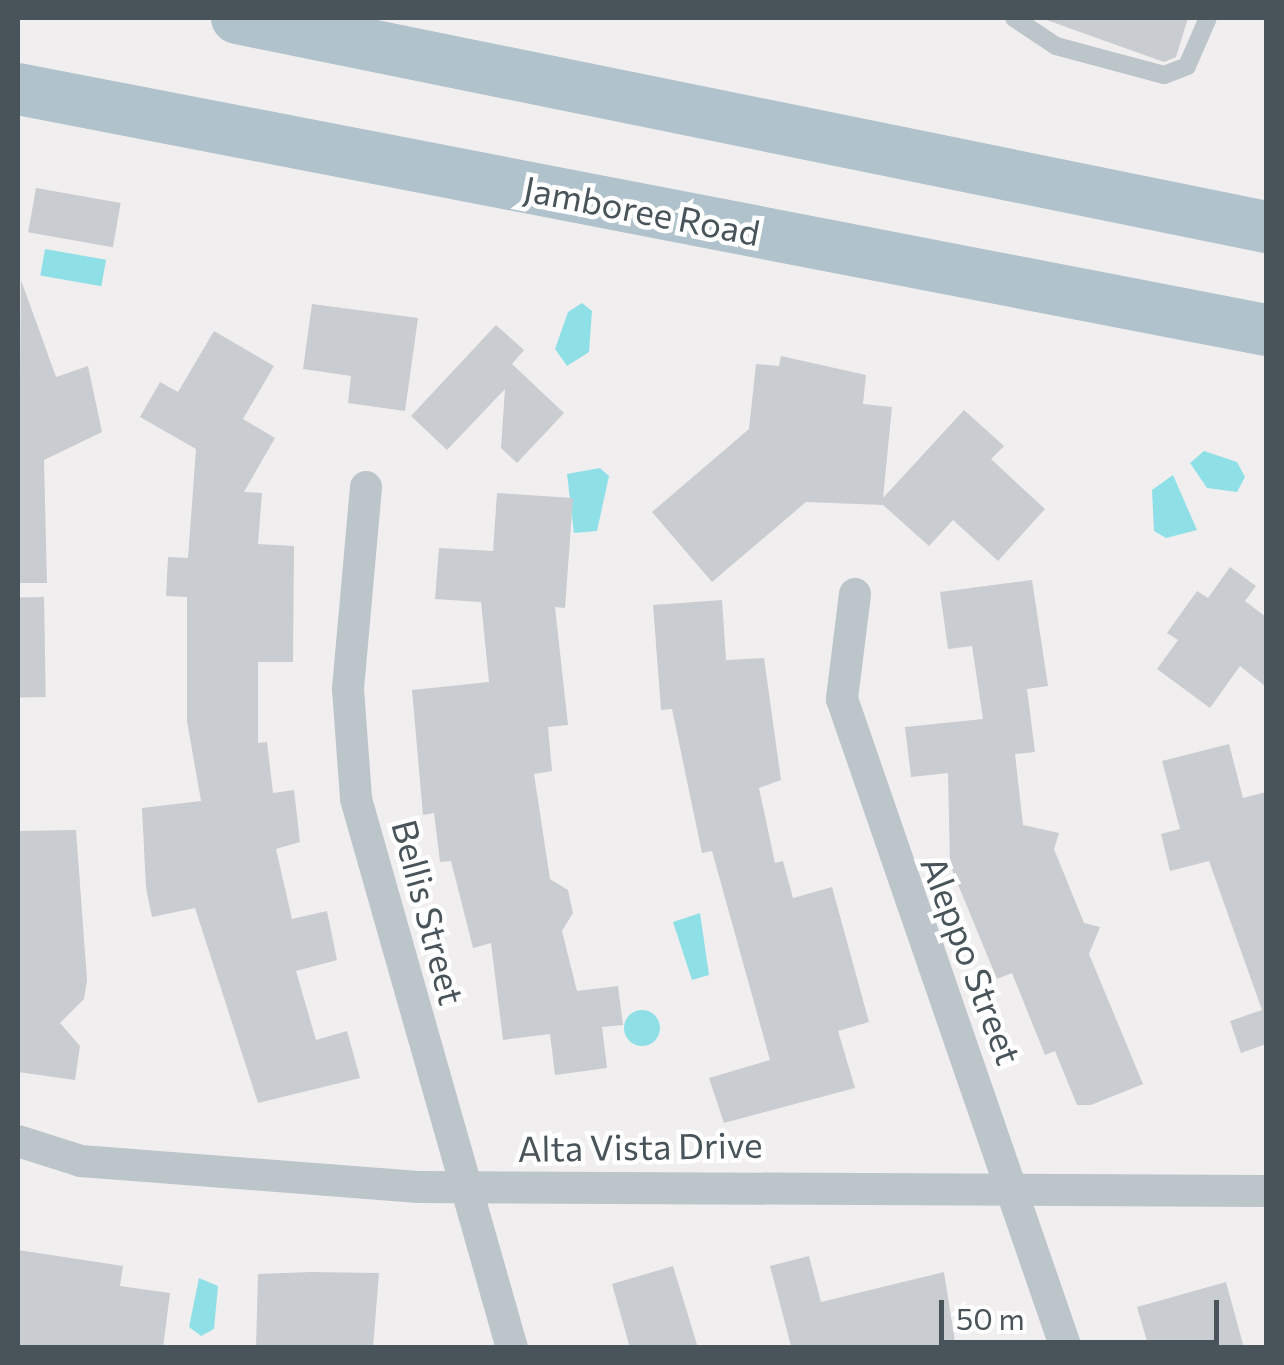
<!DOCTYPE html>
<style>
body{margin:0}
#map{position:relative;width:1284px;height:1365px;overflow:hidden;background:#f1eeef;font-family:Commissioner,sans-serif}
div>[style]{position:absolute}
.water>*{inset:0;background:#8fe0e6;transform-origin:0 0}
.round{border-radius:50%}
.building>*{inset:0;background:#c9ccd1;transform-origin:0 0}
.service>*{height:18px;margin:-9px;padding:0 9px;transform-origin:9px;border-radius:9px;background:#bbc5ca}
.minor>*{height:32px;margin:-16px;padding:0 16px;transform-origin:16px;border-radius:16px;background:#bbc5ca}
.primary>*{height:52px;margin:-26px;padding:0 26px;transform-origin:26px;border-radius:26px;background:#b0c2cb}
span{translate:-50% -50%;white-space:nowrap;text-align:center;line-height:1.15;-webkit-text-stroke:9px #fff;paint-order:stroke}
.street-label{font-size:35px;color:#48545a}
.frame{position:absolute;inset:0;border:20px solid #48545a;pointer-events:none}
.scale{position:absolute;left:939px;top:1300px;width:280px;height:45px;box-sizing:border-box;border:5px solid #48545a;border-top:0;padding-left:12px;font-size:30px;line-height:35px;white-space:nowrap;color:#48545a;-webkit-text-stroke:8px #fff;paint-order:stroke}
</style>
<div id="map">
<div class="water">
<i style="left:45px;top:249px;width:62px;height:27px;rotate:10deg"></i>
<i style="clip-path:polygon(582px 303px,592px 311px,589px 352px,567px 366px,555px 349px,568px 312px)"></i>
<i style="clip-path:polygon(1204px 451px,1237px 462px,1245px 477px,1237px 492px,1207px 488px,1190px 463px)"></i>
<i style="clip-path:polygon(600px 468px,609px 476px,597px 531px,574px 533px,567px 474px)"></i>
<i style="clip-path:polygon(1173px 475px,1197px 530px,1166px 538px,1154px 531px,1152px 490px)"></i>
<i style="clip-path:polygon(700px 913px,709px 975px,692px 980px,673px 922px)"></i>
<i class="round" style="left:624px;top:1010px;width:36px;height:36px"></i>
<i style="clip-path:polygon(199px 1278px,218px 1286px,214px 1329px,201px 1336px,189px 1327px)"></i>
</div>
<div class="building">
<i style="clip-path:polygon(1041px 18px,1188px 18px,1176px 57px,1164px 62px)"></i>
<i style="left:36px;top:188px;width:86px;height:45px;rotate:10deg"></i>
<i style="clip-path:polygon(21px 280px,56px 377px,88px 366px,102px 432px,44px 460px,47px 583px,18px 583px)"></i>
<i style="clip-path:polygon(312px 304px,418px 318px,405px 411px,348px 403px,351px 376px,303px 369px)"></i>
<i style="clip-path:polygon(496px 325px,524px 350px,512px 364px,564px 413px,517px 463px,501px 448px,505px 389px,447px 450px,411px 416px)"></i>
<i style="clip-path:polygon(214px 331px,274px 366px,243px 419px,275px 438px,244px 492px,262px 493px,258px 544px,294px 546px,293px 662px,258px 662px,258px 743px,267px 742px,273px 793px,294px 790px,300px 842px,276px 849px,292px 919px,327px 911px,337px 960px,296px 971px,316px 1040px,347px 1031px,360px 1078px,258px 1103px,195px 908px,152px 917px,146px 888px,142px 808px,201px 801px,187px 721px,187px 597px,166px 596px,168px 557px,188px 558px,196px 449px,140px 417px,160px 382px,178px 392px)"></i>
<i style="clip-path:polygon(781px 356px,866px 375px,863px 404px,892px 407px,883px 498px,964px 410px,1004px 446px,991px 459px,1045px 509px,998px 561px,953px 520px,929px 546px,883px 505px,806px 502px,712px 582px,652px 512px,749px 429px,756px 364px,779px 366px)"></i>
<i style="clip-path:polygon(497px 493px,573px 498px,565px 608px,555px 607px,568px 725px,548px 727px,552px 771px,534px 774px,550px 879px,568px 890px,573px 913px,562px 931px,577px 991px,618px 986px,623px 1025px,602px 1027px,607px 1068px,555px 1075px,550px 1034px,503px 1040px,491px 943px,473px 948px,451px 861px,440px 862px,434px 813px,423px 815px,412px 690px,489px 682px,481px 602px,435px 599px,439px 548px,493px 551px)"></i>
<i style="clip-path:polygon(1230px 567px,1256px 586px,1245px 601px,1266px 617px,1266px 687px,1240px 666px,1210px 708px,1157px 669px,1178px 640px,1167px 633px,1197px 591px,1208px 598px)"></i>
<i style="clip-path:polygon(1032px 580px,1048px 686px,1027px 689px,1035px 752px,1015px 754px,1023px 825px,1059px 833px,1054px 849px,1084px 923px,1100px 927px,1089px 954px,1143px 1084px,1091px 1105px,1077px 1105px,1055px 1051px,1045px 1055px,1012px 973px,997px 979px,950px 865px,948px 773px,911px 777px,905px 727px,983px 719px,972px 646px,948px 649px,940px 592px)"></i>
<i style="left:44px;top:597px;width:100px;height:26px;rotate:89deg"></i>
<i style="clip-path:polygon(722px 600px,726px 660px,764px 658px,781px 780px,759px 788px,775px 863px,783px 861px,793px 898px,832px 887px,869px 1022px,838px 1031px,855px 1088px,724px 1123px,709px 1078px,770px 1060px,712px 851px,702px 853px,672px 709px,661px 710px,653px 605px)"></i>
<i style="clip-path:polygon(1229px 744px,1243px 798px,1266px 792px,1266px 1044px,1241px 1053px,1230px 1021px,1262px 1010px,1209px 861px,1170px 871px,1161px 834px,1180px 829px,1162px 761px)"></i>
<i style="clip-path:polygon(76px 830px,87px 980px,84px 999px,60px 1023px,80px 1046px,75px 1080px,18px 1072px,18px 831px)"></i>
<i style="clip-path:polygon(18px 1250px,123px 1266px,120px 1286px,170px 1293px,163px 1348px,18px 1348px)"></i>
<i style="clip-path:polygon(809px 1256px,821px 1302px,944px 1272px,956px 1348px,791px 1346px,770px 1266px)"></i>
<i style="clip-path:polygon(673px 1266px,698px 1348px,630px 1348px,612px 1284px)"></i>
<i style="clip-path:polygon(311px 1272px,379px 1273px,373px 1348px,256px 1348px,258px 1274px)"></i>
<i style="clip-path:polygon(1226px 1282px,1244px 1348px,1149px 1348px,1137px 1307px)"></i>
</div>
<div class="service">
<i style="left:1014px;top:18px;width:50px;rotate:33.7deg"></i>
<i style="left:1056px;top:46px;width:112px;rotate:15deg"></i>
<i style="left:1164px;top:75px;width:25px;rotate:-21deg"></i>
<i style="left:1187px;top:66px;width:52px;rotate:-66.4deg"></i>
</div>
<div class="minor">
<i style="left:366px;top:487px;width:203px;rotate:95.1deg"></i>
<i style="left:348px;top:689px;width:110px;rotate:85.8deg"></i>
<i style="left:356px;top:799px;width:571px;rotate:74.14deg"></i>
<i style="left:855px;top:594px;width:106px;rotate:97.1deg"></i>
<i style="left:842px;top:699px;width:687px;rotate:70.96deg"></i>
<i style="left:18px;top:1141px;width:66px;rotate:17.6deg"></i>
<i style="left:81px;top:1161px;width:338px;rotate:4.4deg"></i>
<i style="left:418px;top:1187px;width:848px;rotate:0.27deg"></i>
</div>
<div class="primary">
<i style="left:237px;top:18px;width:1050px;rotate:11.48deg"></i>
<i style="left:18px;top:89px;width:1271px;rotate:10.93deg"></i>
</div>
<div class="street-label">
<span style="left:642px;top:210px;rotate:11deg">Jamboree Road</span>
<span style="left:429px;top:912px;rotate:75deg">Bellis Street</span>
<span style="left:972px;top:960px;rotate:69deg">Aleppo Street</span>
<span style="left:640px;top:1146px;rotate:-1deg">Alta Vista Drive</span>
</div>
<div class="frame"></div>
<div class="scale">50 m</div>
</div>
